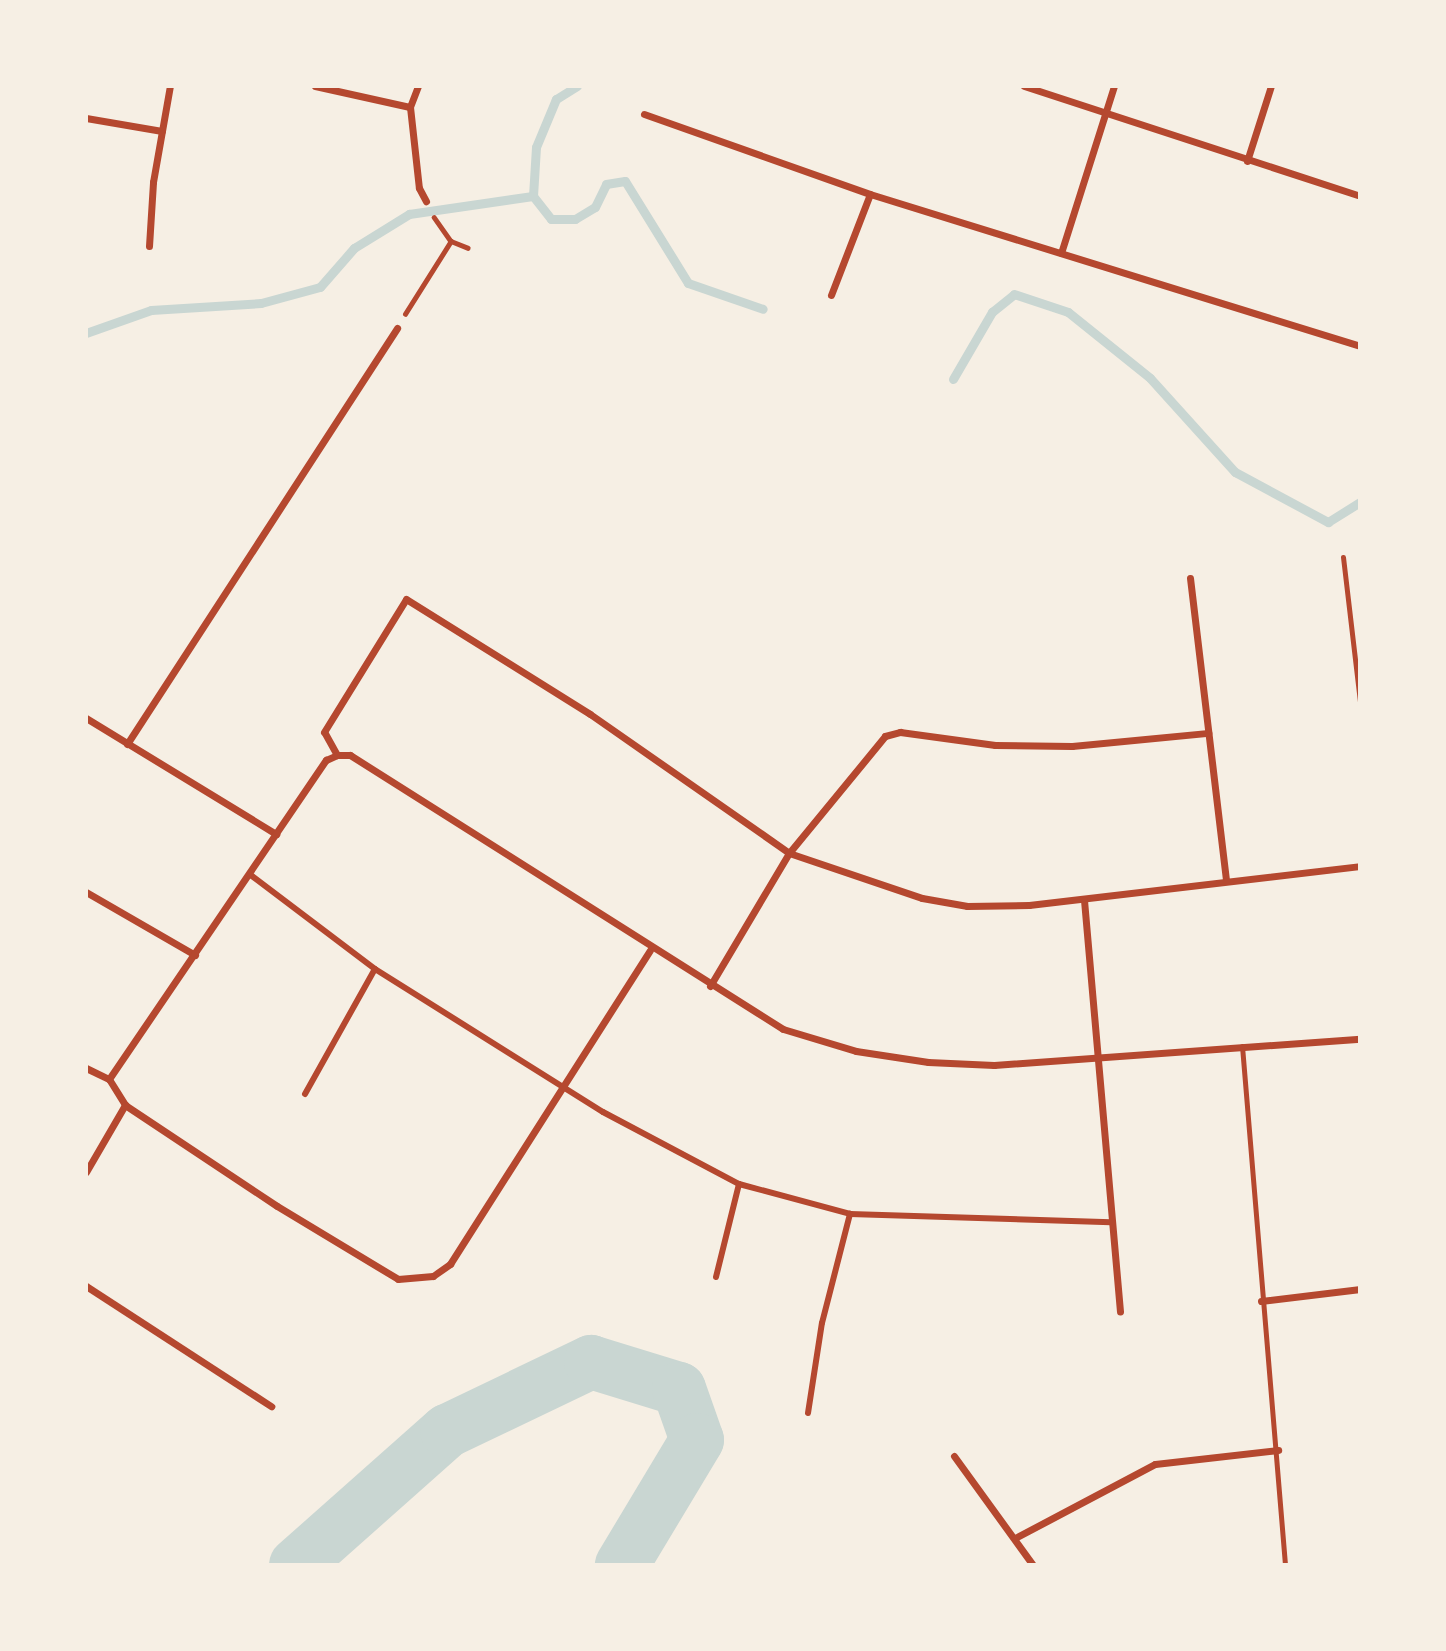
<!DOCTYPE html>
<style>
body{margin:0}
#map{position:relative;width:1446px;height:1651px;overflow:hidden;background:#f6efe4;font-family:"Source Sans 3",sans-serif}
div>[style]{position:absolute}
.stream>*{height:9px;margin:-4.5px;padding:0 4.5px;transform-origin:4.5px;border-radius:4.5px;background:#c9d6d2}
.river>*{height:54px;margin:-27px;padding:0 27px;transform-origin:27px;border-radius:27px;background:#c9d6d2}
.path>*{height:4.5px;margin:-2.25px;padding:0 2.25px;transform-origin:2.25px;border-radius:2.25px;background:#b5482f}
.service>*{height:5px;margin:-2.5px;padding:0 2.5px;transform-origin:2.5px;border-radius:2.5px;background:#b5482f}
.pedestrian>*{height:6px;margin:-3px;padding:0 3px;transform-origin:3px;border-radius:3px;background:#b5482f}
.minor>*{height:7px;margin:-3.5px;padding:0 3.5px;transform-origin:3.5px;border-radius:3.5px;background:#b5482f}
span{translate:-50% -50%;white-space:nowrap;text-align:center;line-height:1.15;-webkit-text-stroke:5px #f6efe4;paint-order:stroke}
.frame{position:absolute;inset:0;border:88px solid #f6efe4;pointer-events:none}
</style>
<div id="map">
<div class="stream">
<i style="left:577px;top:86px;width:25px;rotate:148deg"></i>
<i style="left:556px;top:99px;width:52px;rotate:112.6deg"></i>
<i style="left:536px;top:147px;width:49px;rotate:93.5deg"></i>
<i style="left:533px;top:196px;width:29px;rotate:52deg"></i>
<i style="left:551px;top:219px;width:24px"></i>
<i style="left:575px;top:219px;width:23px;rotate:-31deg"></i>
<i style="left:595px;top:207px;width:25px;rotate:-64deg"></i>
<i style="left:606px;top:184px;width:19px;rotate:-9deg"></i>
<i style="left:625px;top:181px;width:120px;rotate:58.3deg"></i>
<i style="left:688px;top:283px;width:79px;rotate:19.1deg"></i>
<i style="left:86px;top:333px;width:69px;rotate:-19.5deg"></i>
<i style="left:151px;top:310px;width:110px;rotate:-3.6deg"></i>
<i style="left:261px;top:303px;width:61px;rotate:-15.2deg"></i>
<i style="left:320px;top:287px;width:52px;rotate:-48.9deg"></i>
<i style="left:354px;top:248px;width:65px;rotate:-31.7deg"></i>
<i style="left:409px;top:214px;width:125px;rotate:-8.3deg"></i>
<i style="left:953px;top:379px;width:78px;rotate:-59.8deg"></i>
<i style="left:992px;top:312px;width:28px;rotate:-39deg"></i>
<i style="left:1014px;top:294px;width:57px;rotate:18.4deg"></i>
<i style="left:1068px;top:312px;width:105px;rotate:38.8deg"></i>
<i style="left:1150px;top:378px;width:127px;rotate:47.9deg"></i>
<i style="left:1235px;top:472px;width:106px;rotate:28.3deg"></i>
<i style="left:1328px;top:522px;width:38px;rotate:-32deg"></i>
</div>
<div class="river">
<i style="left:296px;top:1565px;width:202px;rotate:-41.6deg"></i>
<i style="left:447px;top:1431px;width:160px;rotate:-25.6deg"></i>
<i style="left:591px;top:1362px;width:92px;rotate:17.1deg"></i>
<i style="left:679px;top:1389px;width:54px;rotate:70.6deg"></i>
<i style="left:697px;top:1440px;width:146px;rotate:121deg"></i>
</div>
<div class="path">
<i style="left:434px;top:217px;width:29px;rotate:55deg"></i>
<i style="left:451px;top:241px;width:18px;rotate:22deg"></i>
<i style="left:405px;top:314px;width:86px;rotate:-57.8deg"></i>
</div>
<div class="service">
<i style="left:1343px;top:557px;width:146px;rotate:83.3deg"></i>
<i style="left:1242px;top:1046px;width:521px;rotate:85.26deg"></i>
</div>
<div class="pedestrian">
<i style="left:252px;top:876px;width:154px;rotate:37.1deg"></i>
<i style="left:375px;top:969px;width:269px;rotate:32.1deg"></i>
<i style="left:603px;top:1112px;width:154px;rotate:27.9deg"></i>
<i style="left:739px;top:1184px;width:115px;rotate:15.1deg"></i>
<i style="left:850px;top:1214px;width:261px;rotate:1.8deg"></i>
<i style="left:305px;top:1094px;width:143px;rotate:-60.8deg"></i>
<i style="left:716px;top:1277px;width:96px;rotate:-76.1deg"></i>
<i style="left:808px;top:1413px;width:91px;rotate:-81.2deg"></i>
<i style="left:822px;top:1323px;width:113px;rotate:-75.6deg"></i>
</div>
<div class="minor">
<i style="left:315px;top:86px;width:97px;rotate:12.5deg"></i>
<i style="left:418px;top:86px;width:22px;rotate:111deg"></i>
<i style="left:410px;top:107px;width:81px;rotate:83.7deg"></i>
<i style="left:419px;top:188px;width:15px;rotate:62deg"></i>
<i style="left:1024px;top:86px;width:354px;rotate:18.1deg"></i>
<i style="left:644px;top:114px;width:240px;rotate:19.5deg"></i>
<i style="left:870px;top:194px;width:513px;rotate:17.23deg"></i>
<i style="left:86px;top:118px;width:77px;rotate:9.7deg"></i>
<i style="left:1247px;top:161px;width:79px;rotate:-72.3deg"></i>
<i style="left:149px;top:246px;width:64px;rotate:-86.4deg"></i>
<i style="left:153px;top:182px;width:97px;rotate:-80deg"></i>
<i style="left:1061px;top:253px;width:175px;rotate:-72.4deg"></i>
<i style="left:831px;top:295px;width:108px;rotate:-68.9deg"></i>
<i style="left:1190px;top:578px;width:305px;rotate:83.2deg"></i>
<i style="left:86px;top:718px;width:223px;rotate:31.4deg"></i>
<i style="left:127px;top:744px;width:496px;rotate:-57deg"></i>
<i style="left:337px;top:755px;width:26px;rotate:-119deg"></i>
<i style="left:324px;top:732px;width:156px;rotate:-58.3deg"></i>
<i style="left:406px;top:599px;width:217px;rotate:32deg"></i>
<i style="left:590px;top:714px;width:243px;rotate:34.9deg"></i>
<i style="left:789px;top:853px;width:140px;rotate:18.7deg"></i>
<i style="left:922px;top:898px;width:46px;rotate:10.1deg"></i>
<i style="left:967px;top:906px;width:62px;rotate:-0.9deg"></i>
<i style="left:1029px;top:905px;width:333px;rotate:-6.7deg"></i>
<i style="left:86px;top:892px;width:126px;rotate:30deg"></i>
<i style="left:1084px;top:900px;width:413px;rotate:85deg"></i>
<i style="left:710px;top:986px;width:155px;rotate:-59.3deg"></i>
<i style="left:789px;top:853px;width:151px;rotate:-50.6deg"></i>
<i style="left:885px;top:736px;width:16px;rotate:-15deg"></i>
<i style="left:900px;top:732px;width:96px;rotate:7.8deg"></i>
<i style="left:995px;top:745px;width:77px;rotate:0.7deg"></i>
<i style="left:1072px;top:746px;width:137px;rotate:-5.5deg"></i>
<i style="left:86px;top:1068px;width:25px;rotate:26deg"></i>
<i style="left:109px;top:1079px;width:31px;rotate:58deg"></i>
<i style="left:125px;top:1105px;width:182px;rotate:33.6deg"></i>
<i style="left:277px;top:1206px;width:141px;rotate:31.1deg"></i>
<i style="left:398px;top:1279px;width:35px;rotate:-5deg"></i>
<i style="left:433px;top:1276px;width:21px;rotate:-35deg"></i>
<i style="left:450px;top:1264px;width:372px;rotate:-57.5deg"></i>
<i style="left:109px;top:1079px;width:386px;rotate:-55.8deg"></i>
<i style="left:326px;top:760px;width:12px;rotate:-24deg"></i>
<i style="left:337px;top:755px;width:13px"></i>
<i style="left:350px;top:755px;width:512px;rotate:32.33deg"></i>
<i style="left:783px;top:1029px;width:76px;rotate:16.8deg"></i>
<i style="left:856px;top:1051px;width:73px;rotate:8.7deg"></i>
<i style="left:928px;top:1062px;width:66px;rotate:2.6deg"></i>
<i style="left:994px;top:1065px;width:367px;rotate:-4.1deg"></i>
<i style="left:86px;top:1172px;width:78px;rotate:-59.8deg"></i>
<i style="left:86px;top:1286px;width:221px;rotate:33deg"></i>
<i style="left:1261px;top:1301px;width:100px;rotate:-6.9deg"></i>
<i style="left:954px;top:1456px;width:135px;rotate:54.1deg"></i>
<i style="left:1015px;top:1538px;width:158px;rotate:-27.9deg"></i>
<i style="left:1155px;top:1464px;width:124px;rotate:-6.5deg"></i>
</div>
<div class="frame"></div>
</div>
